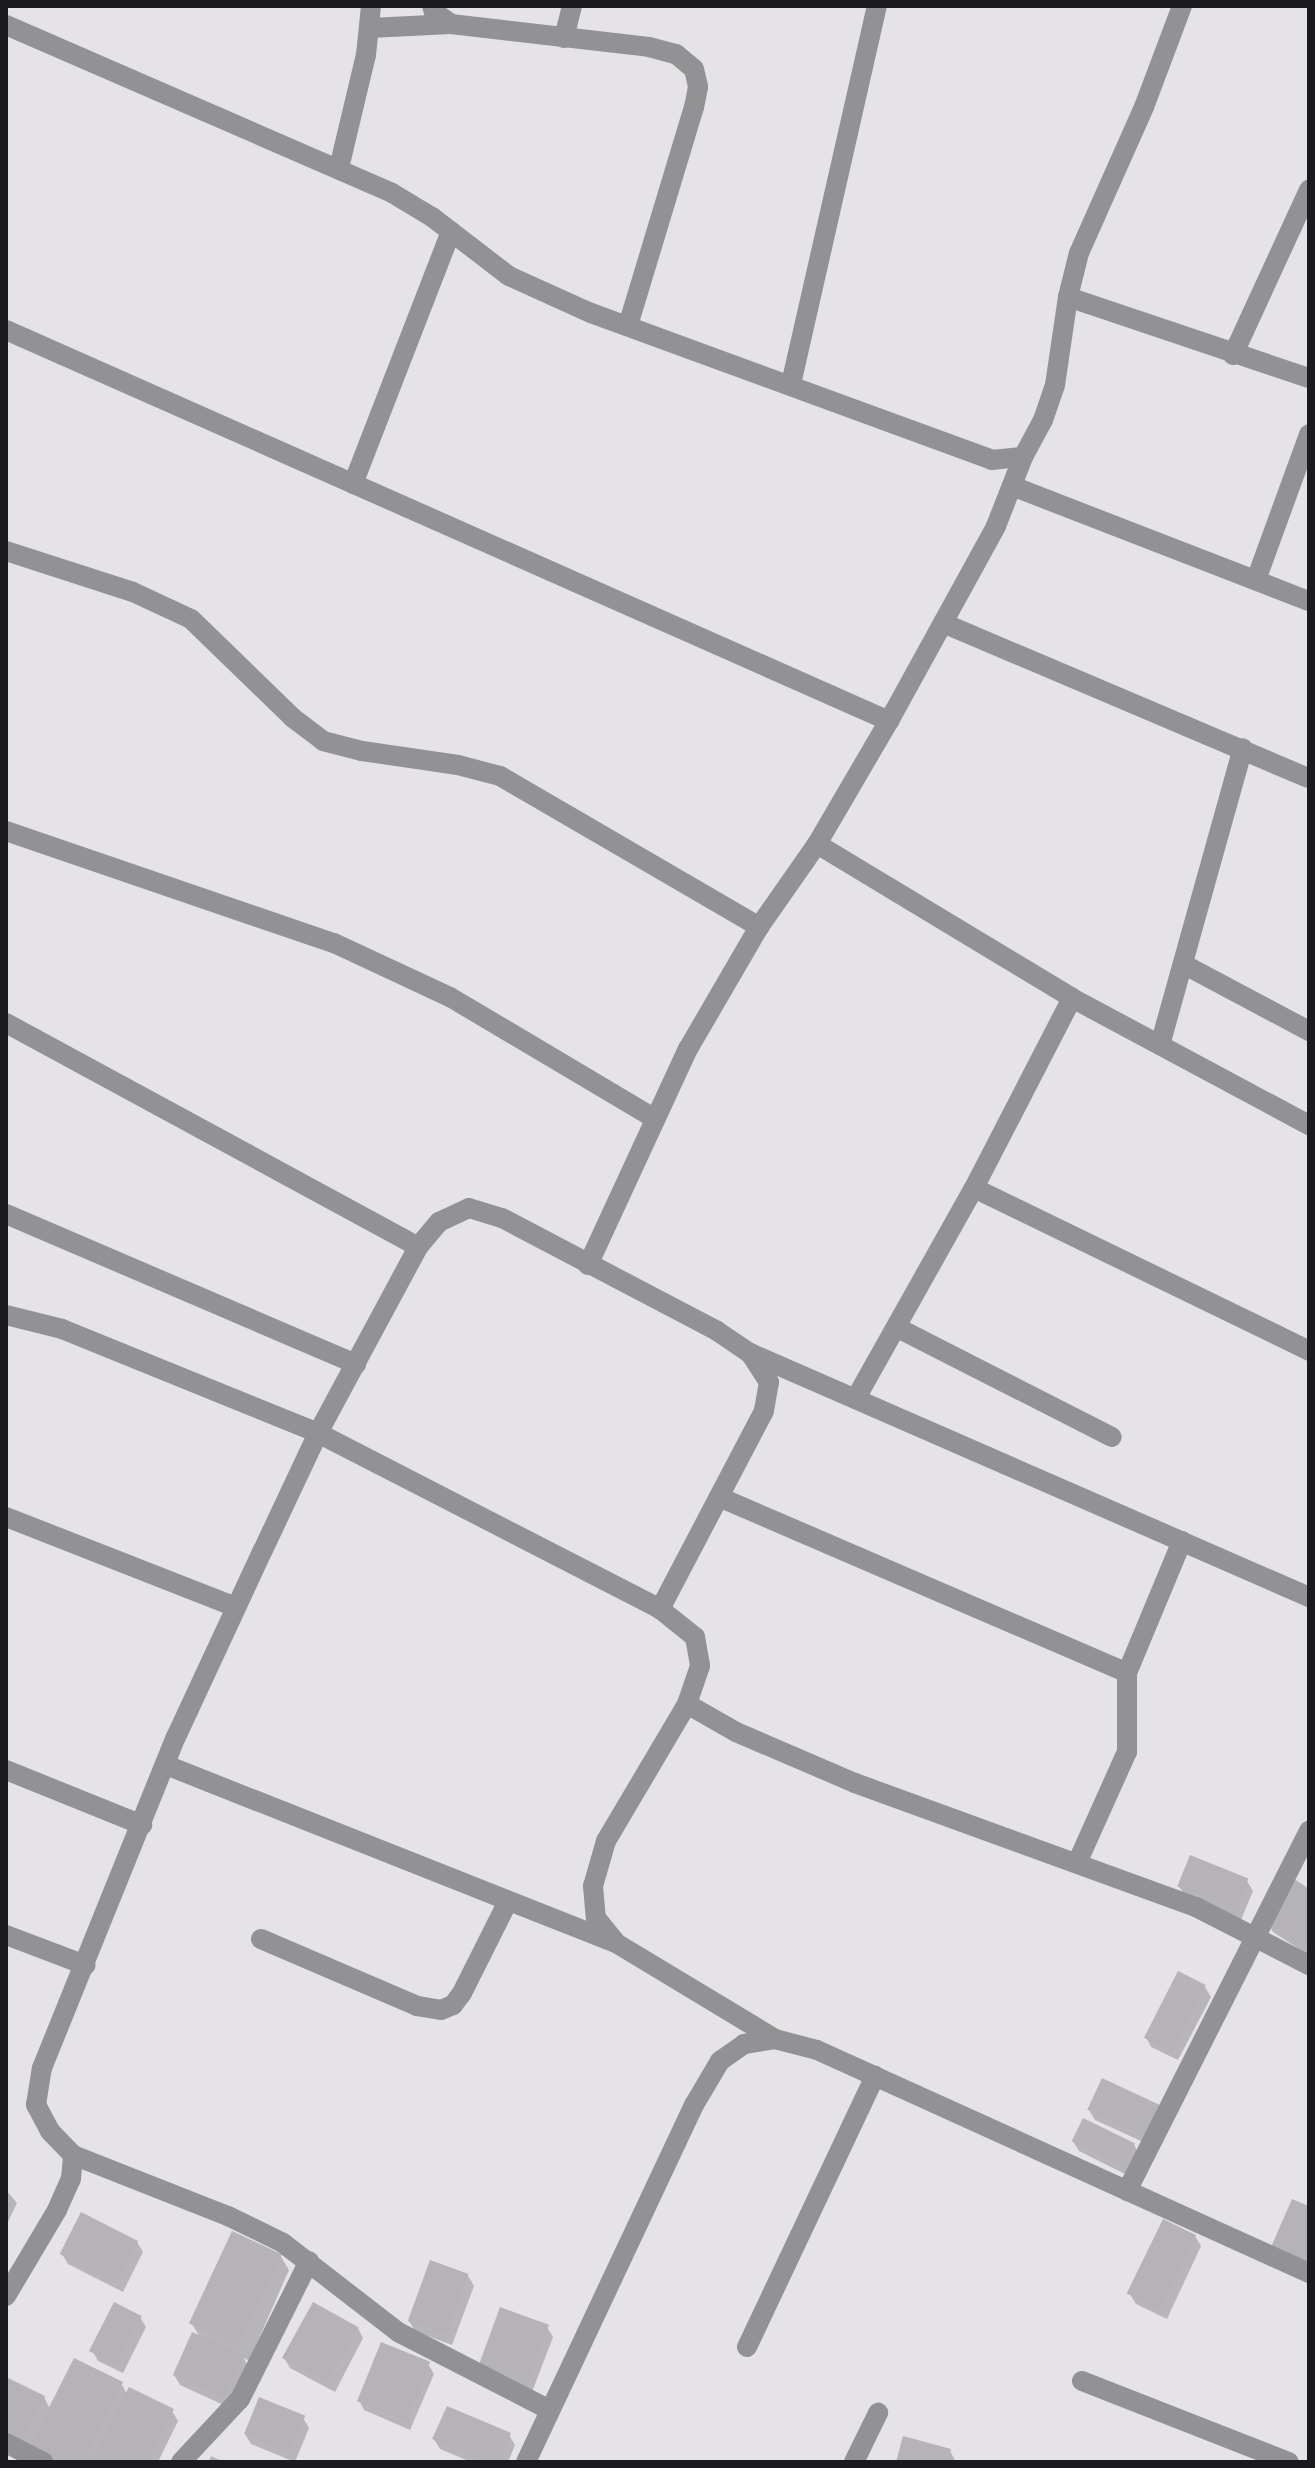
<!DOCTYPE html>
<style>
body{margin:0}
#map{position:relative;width:1315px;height:2468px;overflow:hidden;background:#e6e3e7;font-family:Mulish,sans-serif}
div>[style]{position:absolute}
.shadow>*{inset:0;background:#0003}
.building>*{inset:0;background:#b6b3b7;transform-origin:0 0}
.minor>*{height:20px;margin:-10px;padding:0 10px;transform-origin:10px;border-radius:10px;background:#929193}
.tertiary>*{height:20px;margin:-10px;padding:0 10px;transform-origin:10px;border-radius:10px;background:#929193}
span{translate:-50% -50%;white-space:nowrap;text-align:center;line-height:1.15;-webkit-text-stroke:6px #fff;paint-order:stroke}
.frame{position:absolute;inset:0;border:8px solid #1b1a1c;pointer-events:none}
</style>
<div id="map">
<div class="shadow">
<i style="clip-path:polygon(1247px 1881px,1253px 1891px,1241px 1920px,1185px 1896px,1179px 1886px)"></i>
<i style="clip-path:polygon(1309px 1891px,1309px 1951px,1307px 1954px,1273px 1932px,1267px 1922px)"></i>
<i style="clip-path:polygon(1205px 1987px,1211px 1997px,1178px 2060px,1151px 2047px,1146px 2037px)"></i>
<i style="clip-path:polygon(1103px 2081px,1152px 2146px,1095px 2120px,1089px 2110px)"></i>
<i style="clip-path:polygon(1073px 2141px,1134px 2145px,1140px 2155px,1129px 2176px,1079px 2151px)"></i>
<i style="clip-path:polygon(6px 2190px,17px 2203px,6px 2226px)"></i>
<i style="clip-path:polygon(1195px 2236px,1201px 2246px,1167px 2319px,1136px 2304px,1130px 2294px)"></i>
<i style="clip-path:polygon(137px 2242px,143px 2252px,123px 2292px,68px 2264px,62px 2254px)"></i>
<i style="clip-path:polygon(280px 2255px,289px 2270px,249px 2361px,244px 2358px,248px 2367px,230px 2408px,180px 2385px,174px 2375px,200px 2337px,192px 2324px)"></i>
<i style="clip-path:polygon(468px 2276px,474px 2286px,452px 2345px,415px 2331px,409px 2321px)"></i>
<i style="clip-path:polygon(140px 2317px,146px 2327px,123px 2373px,98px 2361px,92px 2350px)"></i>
<i style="clip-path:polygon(547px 2327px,553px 2337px,532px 2392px,480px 2364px)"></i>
<i style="clip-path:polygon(358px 2328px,363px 2338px,335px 2392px,290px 2368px,284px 2358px)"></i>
<i style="clip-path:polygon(428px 2364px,434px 2374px,410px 2430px,364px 2410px,359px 2400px)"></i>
<i style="clip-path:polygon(6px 2379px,44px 2397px,50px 2409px,121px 2383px,127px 2394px,172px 2411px,178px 2421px,158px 2462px,52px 2462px,6px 2435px)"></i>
<i style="clip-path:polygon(303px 2418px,309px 2428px,295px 2462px,251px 2444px,245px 2434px)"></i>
<i style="clip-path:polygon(509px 2435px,515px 2445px,508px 2462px,471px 2462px,440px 2449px,434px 2439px)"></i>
<i style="clip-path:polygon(950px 2451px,956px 2462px,898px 2462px)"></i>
<i style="clip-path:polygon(211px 2456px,224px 2462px,209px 2462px)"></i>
</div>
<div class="building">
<i style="left:1190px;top:1855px;width:63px;height:34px;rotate:22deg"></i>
<i style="clip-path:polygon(1293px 1878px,1309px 1889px,1309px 1933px,1301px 1945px,1265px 1922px)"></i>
<i style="left:1178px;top:1971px;width:31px;height:75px;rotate:27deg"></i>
<i style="left:1102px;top:2078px;width:65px;height:35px;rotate:25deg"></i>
<i style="left:1083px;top:2118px;width:58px;height:26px;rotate:26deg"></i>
<i style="clip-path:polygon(1292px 2199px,1309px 2206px,1309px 2263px,1271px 2247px)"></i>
<i style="left:81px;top:2212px;width:64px;height:47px;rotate:27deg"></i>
<i style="left:1163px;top:2219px;width:37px;height:83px;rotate:26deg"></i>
<i style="left:232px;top:2231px;width:55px;height:102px;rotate:25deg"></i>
<i style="left:430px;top:2260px;width:41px;height:65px;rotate:20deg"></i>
<i style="left:114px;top:2302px;width:31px;height:55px;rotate:27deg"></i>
<i style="left:313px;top:2302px;width:52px;height:64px;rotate:29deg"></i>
<i style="left:500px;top:2307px;width:52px;height:61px;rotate:20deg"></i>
<i style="left:192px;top:2332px;width:57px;height:47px;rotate:24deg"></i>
<i style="left:381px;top:2342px;width:53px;height:64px;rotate:22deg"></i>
<i style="clip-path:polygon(74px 2358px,123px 2382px,83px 2462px,64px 2462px,30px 2445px)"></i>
<i style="clip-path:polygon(6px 2377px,45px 2396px,24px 2438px,6px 2429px)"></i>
<i style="clip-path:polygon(129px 2387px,174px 2409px,148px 2462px,91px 2462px)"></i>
<i style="left:259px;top:2397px;width:50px;height:40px;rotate:22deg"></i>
<i style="clip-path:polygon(447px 2406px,511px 2433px,498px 2462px,486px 2462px,432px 2439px)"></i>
<i style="clip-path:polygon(903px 2436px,951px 2449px,948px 2462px,896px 2462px)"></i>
</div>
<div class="minor">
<i style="left:432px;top:6px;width:6px;rotate:72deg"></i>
<i style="left:434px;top:12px;width:21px;rotate:35deg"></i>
<i style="left:451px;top:24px;width:199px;rotate:6.6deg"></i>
<i style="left:649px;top:47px;width:28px;rotate:15deg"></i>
<i style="left:676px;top:54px;width:23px;rotate:40deg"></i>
<i style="left:694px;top:69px;width:18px;rotate:77deg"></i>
<i style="left:698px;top:87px;width:20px;rotate:101deg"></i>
<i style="left:694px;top:107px;width:229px;rotate:106.8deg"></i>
<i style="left:370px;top:28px;width:81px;rotate:-2.8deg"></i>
<i style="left:564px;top:38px;width:33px;rotate:-76deg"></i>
<i style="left:339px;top:168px;width:116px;rotate:-76.6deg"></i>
<i style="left:366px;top:55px;width:49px;rotate:-84.2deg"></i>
<i style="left:1068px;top:297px;width:254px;rotate:18.6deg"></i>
<i style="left:6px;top:330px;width:966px;rotate:23.88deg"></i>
<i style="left:1233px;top:355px;width:182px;rotate:-65.3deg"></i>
<i style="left:791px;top:384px;width:388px;rotate:-77.2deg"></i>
<i style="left:353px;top:484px;width:271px;rotate:-68.8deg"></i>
<i style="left:1012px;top:486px;width:318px;rotate:21.2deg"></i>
<i style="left:6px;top:551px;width:133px;rotate:17.9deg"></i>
<i style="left:133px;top:592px;width:64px;rotate:25deg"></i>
<i style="left:191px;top:619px;width:142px;rotate:44.1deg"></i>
<i style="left:293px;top:718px;width:38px;rotate:37deg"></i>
<i style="left:323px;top:741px;width:40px;rotate:14.4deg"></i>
<i style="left:362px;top:751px;width:97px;rotate:8.3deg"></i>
<i style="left:458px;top:765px;width:43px;rotate:14.7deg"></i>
<i style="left:500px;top:776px;width:300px;rotate:30.2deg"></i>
<i style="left:1256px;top:580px;width:155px;rotate:-70deg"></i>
<i style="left:943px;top:623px;width:397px;rotate:23deg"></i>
<i style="left:6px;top:831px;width:347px;rotate:18.9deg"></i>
<i style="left:334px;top:943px;width:128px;rotate:25deg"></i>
<i style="left:450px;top:997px;width:237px;rotate:30.7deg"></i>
<i style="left:817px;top:844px;width:298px;rotate:31.1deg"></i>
<i style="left:1072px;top:998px;width:269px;rotate:28.2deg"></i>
<i style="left:1183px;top:964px;width:143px;rotate:28deg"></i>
<i style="left:6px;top:1023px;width:469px;rotate:28.5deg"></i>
<i style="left:1160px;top:1045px;width:308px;rotate:-74.4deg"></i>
<i style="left:974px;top:1188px;width:373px;rotate:25.9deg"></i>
<i style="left:6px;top:1214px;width:381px;rotate:23.2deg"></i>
<i style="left:588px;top:1265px;width:238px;rotate:-65.2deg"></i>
<i style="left:688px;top:1049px;width:141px;rotate:-59.8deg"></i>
<i style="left:759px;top:927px;width:101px;rotate:-55.1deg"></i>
<i style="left:817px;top:844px;width:143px;rotate:-59.7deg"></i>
<i style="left:889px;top:721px;width:222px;rotate:-61.2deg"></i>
<i style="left:996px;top:526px;width:74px;rotate:-68.6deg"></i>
<i style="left:6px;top:1315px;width:58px;rotate:14deg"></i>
<i style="left:62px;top:1329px;width:276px;rotate:22.1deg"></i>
<i style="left:318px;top:1433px;width:385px;rotate:27.2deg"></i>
<i style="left:660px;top:1609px;width:45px;rotate:38.7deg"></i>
<i style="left:695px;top:1637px;width:29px;rotate:80deg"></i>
<i style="left:700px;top:1666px;width:40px;rotate:108.9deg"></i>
<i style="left:687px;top:1704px;width:159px;rotate:120.6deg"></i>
<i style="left:606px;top:1841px;width:47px;rotate:106.1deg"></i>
<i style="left:593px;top:1886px;width:32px;rotate:85deg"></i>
<i style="left:596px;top:1918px;width:32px;rotate:51deg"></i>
<i style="left:616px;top:1943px;width:186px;rotate:31.1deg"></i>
<i style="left:896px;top:1327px;width:242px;rotate:27deg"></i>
<i style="left:750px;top:1353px;width:610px;rotate:23.58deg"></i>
<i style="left:856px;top:1398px;width:241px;rotate:-60.7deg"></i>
<i style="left:974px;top:1188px;width:214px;rotate:-62.7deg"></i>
<i style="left:719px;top:1497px;width:444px;rotate:23.3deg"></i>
<i style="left:6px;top:1517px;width:247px;rotate:21.4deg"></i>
<i style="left:687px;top:1704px;width:56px;rotate:29.7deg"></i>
<i style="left:736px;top:1732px;width:129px;rotate:23.2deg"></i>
<i style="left:855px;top:1783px;width:363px;rotate:20deg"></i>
<i style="left:1196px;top:1907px;width:127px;rotate:27.2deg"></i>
<i style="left:166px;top:1765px;width:483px;rotate:21.6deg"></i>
<i style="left:6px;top:1770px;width:147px;rotate:22deg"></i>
<i style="left:1077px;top:1863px;width:122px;rotate:-65.8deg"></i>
<i style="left:1127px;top:1752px;width:79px;rotate:-90deg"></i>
<i style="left:1127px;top:1673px;width:143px;rotate:-67.4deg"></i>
<i style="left:6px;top:1935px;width:85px;rotate:20.8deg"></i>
<i style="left:261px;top:1939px;width:170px;rotate:23.2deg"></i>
<i style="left:417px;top:2006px;width:24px;rotate:9deg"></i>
<i style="left:441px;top:2010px;width:13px;rotate:-23deg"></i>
<i style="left:453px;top:2005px;width:15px;rotate:-53deg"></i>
<i style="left:462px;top:1993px;width:103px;rotate:-63.4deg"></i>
<i style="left:73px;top:2155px;width:167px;rotate:21.5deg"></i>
<i style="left:228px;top:2216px;width:61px;rotate:26.1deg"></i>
<i style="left:283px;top:2243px;width:145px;rotate:37.7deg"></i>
<i style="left:398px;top:2332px;width:169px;rotate:27.2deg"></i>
<i style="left:1127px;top:2191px;width:404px;rotate:-63.2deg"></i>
<i style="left:6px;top:2296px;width:100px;rotate:-59.3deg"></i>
<i style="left:57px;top:2210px;width:34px;rotate:-66deg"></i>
<i style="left:71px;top:2179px;width:24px;rotate:-85deg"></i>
<i style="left:73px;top:2155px;width:33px;rotate:-134deg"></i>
<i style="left:50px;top:2131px;width:30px;rotate:-118deg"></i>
<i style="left:36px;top:2105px;width:37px;rotate:-81deg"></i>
<i style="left:42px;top:2068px;width:357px;rotate:-68deg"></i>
<i style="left:176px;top:1737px;width:206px;rotate:-65.1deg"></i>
<i style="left:263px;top:1550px;width:129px;rotate:-64.8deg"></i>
<i style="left:318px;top:1433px;width:211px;rotate:-61.7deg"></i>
<i style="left:418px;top:1247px;width:33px;rotate:-50deg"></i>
<i style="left:439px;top:1222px;width:33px;rotate:-25deg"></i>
<i style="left:469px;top:1208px;width:34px;rotate:17deg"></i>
<i style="left:502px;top:1218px;width:243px;rotate:27.7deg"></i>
<i style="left:717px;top:1331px;width:40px;rotate:34deg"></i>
<i style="left:750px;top:1353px;width:35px;rotate:57deg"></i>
<i style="left:769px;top:1382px;width:29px;rotate:100deg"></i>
<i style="left:764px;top:1411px;width:224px;rotate:117.7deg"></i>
<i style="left:747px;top:2347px;width:300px;rotate:-64.7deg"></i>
<i style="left:1082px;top:2381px;width:222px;rotate:21.4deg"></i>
<i style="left:6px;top:2443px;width:42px;rotate:27.2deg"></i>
<i style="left:181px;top:2462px;width:86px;rotate:-46.9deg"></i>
<i style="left:240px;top:2399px;width:154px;rotate:-63.4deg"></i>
<i style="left:526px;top:2462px;width:395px;rotate:-64.8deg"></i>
<i style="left:694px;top:2105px;width:51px;rotate:-59.4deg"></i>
<i style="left:720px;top:2061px;width:29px;rotate:-35deg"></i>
<i style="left:744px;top:2044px;width:31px;rotate:-9deg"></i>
<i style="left:775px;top:2039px;width:43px;rotate:14.7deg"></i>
<i style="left:817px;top:2050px;width:540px;rotate:24.38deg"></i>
<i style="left:854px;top:2462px;width:55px;rotate:-63.9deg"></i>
</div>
<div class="tertiary">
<i style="left:6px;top:25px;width:421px;rotate:23.5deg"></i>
<i style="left:392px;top:193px;width:47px;rotate:31deg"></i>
<i style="left:432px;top:217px;width:97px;rotate:37.5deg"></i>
<i style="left:509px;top:276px;width:90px;rotate:24.3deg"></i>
<i style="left:591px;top:313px;width:427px;rotate:20.1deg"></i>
<i style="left:992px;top:460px;width:31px;rotate:-6deg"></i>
<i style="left:1023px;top:457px;width:42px;rotate:-61.6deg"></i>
<i style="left:1043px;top:420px;width:37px;rotate:-71deg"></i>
<i style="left:1055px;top:385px;width:89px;rotate:-81.6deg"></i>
<i style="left:1068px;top:297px;width:45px;rotate:-76deg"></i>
<i style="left:1079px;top:253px;width:160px;rotate:-66deg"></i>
<i style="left:1144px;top:107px;width:108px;rotate:-69.4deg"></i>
</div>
<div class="frame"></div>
</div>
